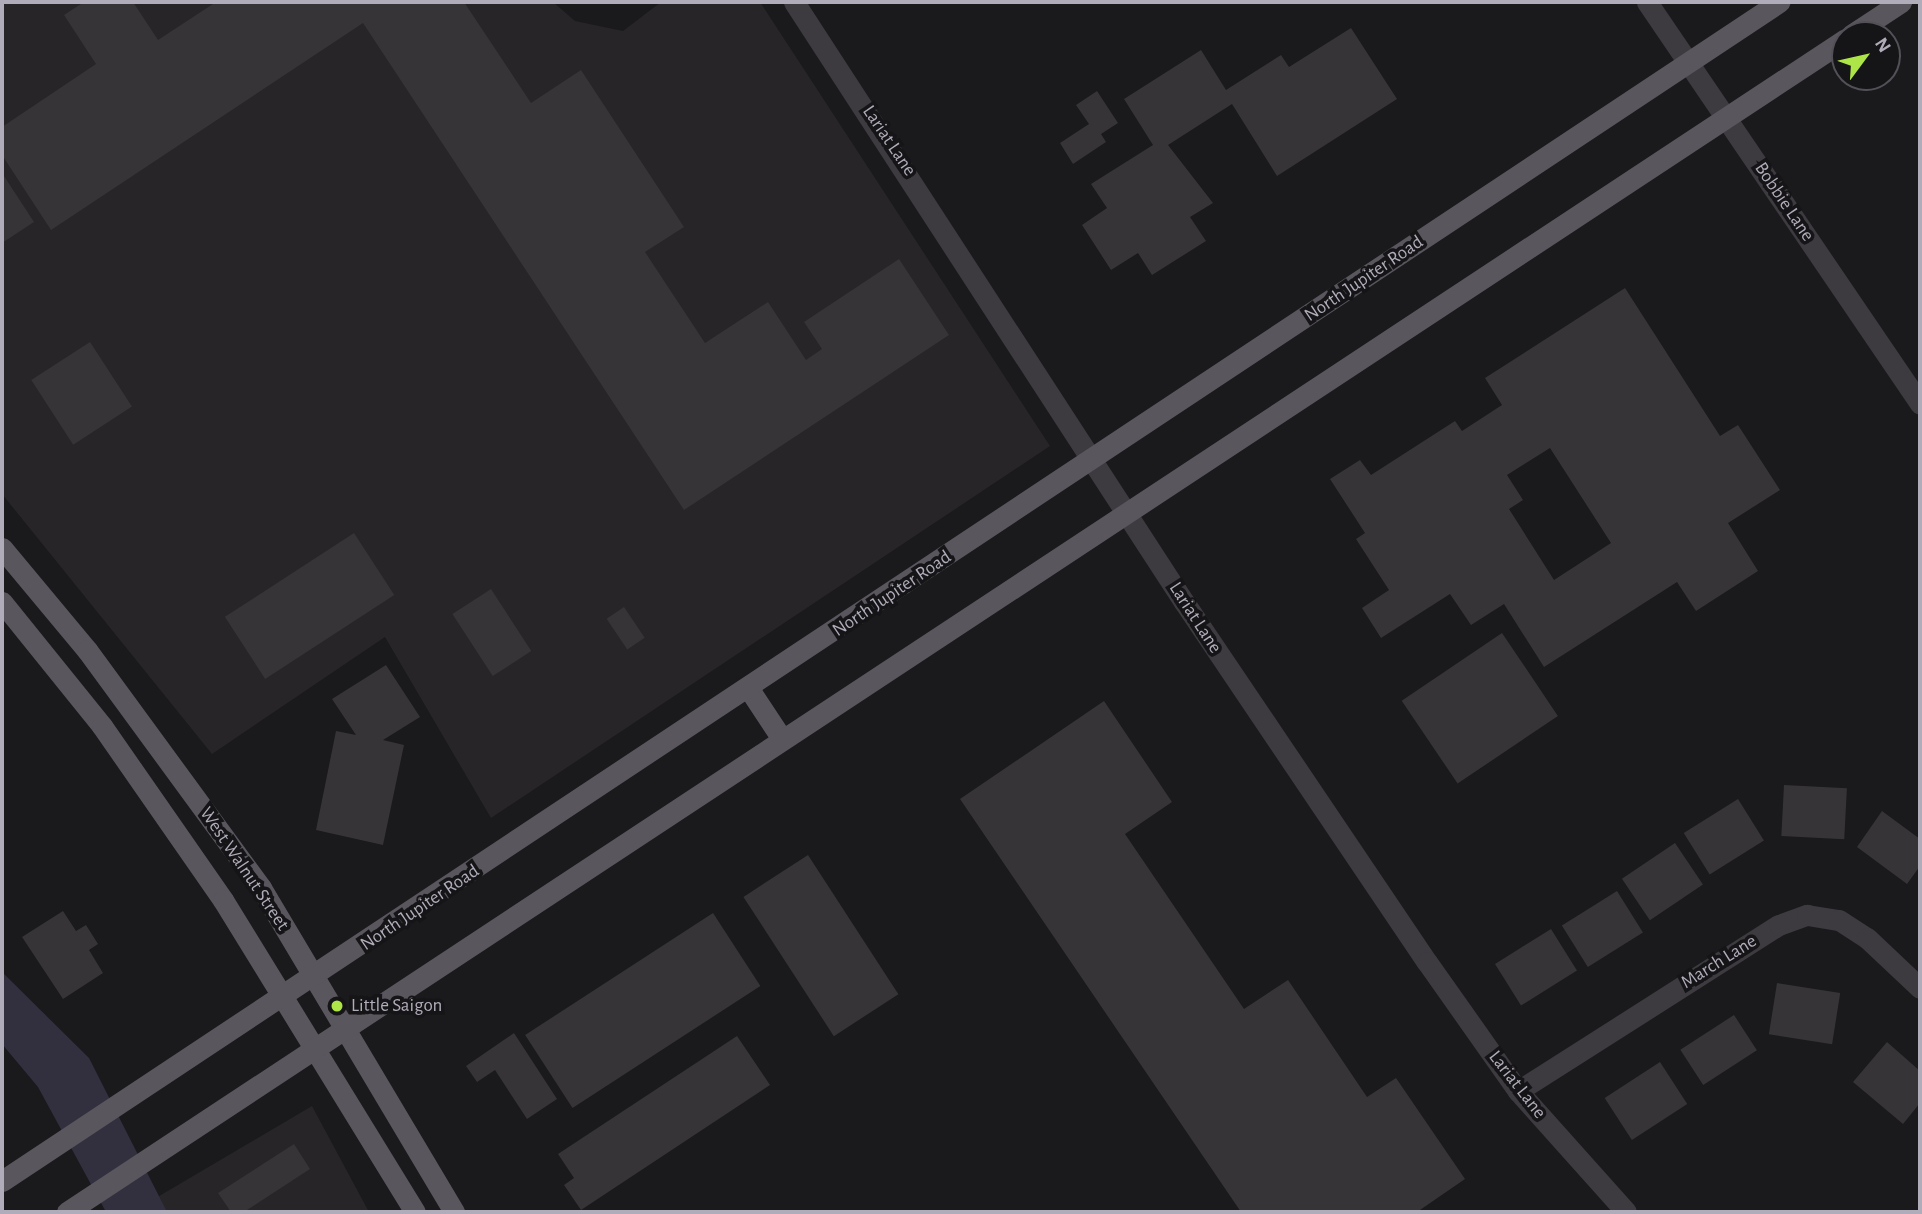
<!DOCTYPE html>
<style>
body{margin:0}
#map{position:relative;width:1922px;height:1214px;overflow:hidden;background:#1a191b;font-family:"Alegreya Sans",sans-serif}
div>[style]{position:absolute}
.built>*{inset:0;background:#272528}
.water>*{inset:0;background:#32303e}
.building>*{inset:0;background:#363437;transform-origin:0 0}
.minor>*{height:21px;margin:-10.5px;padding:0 10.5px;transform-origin:10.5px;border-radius:10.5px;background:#3d3a40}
.major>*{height:21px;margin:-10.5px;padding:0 10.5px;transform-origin:10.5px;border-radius:10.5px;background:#5a565e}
.dots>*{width:19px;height:19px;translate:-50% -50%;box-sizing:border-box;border:4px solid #151416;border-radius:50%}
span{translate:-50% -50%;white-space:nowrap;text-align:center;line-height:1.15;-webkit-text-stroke:7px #151416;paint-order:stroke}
.street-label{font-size:19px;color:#b1acb9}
.poi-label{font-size:19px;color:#b1acb9}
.left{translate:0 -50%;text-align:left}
.frame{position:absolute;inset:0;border:4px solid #b1acb9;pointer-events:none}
.north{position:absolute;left:1831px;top:21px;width:70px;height:70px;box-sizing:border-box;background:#151416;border:2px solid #535157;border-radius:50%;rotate:57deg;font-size:19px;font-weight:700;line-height:28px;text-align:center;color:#b1acb9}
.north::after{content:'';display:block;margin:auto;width:24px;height:32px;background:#ade448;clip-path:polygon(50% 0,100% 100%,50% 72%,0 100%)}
</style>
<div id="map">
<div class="built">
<i style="clip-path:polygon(2px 2px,553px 2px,575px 21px,623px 31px,661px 2px,760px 2px,1050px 446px,491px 818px,385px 637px,212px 754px,2px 494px)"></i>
<i style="clip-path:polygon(312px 1106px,369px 1212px,132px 1212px)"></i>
</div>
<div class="water">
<i style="clip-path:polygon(2px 972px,89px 1058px,167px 1212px,106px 1212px,38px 1087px,2px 1044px)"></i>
</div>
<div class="building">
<i style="clip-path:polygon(84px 2px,133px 2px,158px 40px,216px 2px,464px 2px,531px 103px,581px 70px,684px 227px,645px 252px,705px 343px,768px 302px,806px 360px,822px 349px,804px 322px,899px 259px,949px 335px,684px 510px,363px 23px,51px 230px,2px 155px,2px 127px,96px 64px,64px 15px)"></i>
<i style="clip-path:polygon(1351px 28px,1397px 99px,1277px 176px,1232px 104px,1168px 145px,1213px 203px,1190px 217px,1206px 241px,1152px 275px,1138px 253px,1111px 270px,1082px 225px,1107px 208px,1091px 184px,1153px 145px,1124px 99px,1201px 50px,1226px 90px,1281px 55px,1289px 67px)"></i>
<i style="clip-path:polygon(1097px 91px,1118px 123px,1101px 134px,1106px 142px,1073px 164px,1060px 143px,1089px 124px,1076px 105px)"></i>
<i style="clip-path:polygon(2px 173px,34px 222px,2px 243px)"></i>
<i style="clip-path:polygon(evenodd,1625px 288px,1720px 436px,1738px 425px,1780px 490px,1728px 523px,1758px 571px,1696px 611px,1677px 582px,1544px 667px,1504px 604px,1471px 625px,1450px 594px,1381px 638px,1362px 608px,1389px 590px,1356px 539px,1365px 533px,1330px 479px,1360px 460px,1371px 475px,1455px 421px,1462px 431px,1502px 405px,1485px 378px,1625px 288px,1550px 448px,1611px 543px,1554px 580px,1509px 509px,1523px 500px,1507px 475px,1550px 448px)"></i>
<i style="left:90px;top:342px;width:77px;height:70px;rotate:57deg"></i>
<i style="left:354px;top:533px;width:74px;height:154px;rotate:57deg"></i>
<i style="left:491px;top:589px;width:74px;height:46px;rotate:57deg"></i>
<i style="left:624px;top:607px;width:37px;height:21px;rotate:56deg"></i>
<i style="left:1502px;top:633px;width:100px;height:121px;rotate:56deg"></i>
<i style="clip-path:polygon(386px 665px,420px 717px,383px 740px,404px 745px,383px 845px,316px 830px,336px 731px,356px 735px,332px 699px)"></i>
<i style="clip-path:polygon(1104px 701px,1172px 802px,1125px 834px,1244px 1009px,1288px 980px,1367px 1097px,1396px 1078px,1465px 1179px,1417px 1212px,1241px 1212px,960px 799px)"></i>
<i style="left:1784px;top:785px;width:63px;height:51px;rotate:3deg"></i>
<i style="left:1738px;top:799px;width:49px;height:64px;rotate:58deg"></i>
<i style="clip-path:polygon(1882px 811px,1920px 839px,1920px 866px,1907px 884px,1857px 847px)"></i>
<i style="left:1675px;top:843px;width:50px;height:64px;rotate:56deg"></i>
<i style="left:808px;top:855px;width:166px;height:77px;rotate:57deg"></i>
<i style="left:1617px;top:891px;width:49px;height:65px;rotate:58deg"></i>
<i style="clip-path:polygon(63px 911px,76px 931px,86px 925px,98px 944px,89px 950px,103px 973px,63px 999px,22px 937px)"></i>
<i style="left:713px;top:913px;width:87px;height:224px;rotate:57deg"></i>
<i style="left:1551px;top:929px;width:49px;height:66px;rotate:58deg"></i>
<i style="left:1777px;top:983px;width:64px;height:52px;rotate:9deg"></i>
<i style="left:1734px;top:1015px;width:42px;height:64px;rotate:57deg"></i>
<i style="clip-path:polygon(514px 1033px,557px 1099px,527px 1119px,495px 1070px,477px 1082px,466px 1066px)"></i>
<i style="clip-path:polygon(737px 1036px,770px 1085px,581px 1210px,564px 1185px,574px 1178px,558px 1154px)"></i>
<i style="clip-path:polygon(1887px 1042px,1920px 1071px,1920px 1103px,1903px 1124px,1853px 1082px)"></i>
<i style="left:1660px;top:1062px;width:50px;height:66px;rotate:57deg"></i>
<i style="clip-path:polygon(294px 1144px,310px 1169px,244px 1212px,231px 1212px,218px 1193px)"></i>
</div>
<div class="minor">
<i style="left:794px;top:2px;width:716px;rotate:56.98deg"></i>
<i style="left:1184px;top:602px;width:434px;rotate:56deg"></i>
<i style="left:1427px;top:962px;width:158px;rotate:54.8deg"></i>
<i style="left:1518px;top:1091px;width:162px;rotate:48.2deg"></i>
<i style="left:1647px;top:2px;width:486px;rotate:55.8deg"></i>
<i style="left:1518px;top:1091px;width:309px;rotate:-32.5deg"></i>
<i style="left:1779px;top:925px;width:30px;rotate:-20deg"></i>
<i style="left:1807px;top:915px;width:32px;rotate:9deg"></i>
<i style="left:1839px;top:920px;width:33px;rotate:33deg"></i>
<i style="left:1867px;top:938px;width:73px;rotate:43.3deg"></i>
</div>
<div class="major">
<i style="left:1851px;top:35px;width:60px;rotate:-33.4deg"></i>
<i style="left:2px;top:548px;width:133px;rotate:50.2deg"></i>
<i style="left:87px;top:650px;width:295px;rotate:53.8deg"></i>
<i style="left:261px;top:888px;width:377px;rotate:59.2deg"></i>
<i style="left:2px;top:602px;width:159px;rotate:51.1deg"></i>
<i style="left:102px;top:726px;width:212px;rotate:55.2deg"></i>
<i style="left:223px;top:900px;width:366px;rotate:58.4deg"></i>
<i style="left:749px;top:689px;width:60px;rotate:56.6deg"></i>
<i style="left:2px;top:1181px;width:2133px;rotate:-33.56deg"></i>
<i style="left:67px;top:1212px;width:2130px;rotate:-33.41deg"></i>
</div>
<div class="dots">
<i style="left:337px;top:1006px;background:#ade448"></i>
</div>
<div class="street-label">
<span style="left:889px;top:141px;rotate:56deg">Lariat Lane</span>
<span style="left:1784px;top:202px;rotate:56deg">Bobbie Lane</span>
<span style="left:1364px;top:279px;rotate:-34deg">North Jupiter Road</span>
<span style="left:892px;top:594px;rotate:-34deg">North Jupiter Road</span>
<span style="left:1195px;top:618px;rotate:57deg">Lariat Lane</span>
<span style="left:244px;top:869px;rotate:56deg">West Walnut Street</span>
<span style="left:420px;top:908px;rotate:-34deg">North Jupiter Road</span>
<span style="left:1719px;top:962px;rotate:-32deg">March Lane</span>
<span style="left:1517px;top:1085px;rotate:52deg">Lariat Lane</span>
</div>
<div class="poi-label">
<span class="left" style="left:351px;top:1006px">Little Saigon</span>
</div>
<div class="frame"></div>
<div class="north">N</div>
</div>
